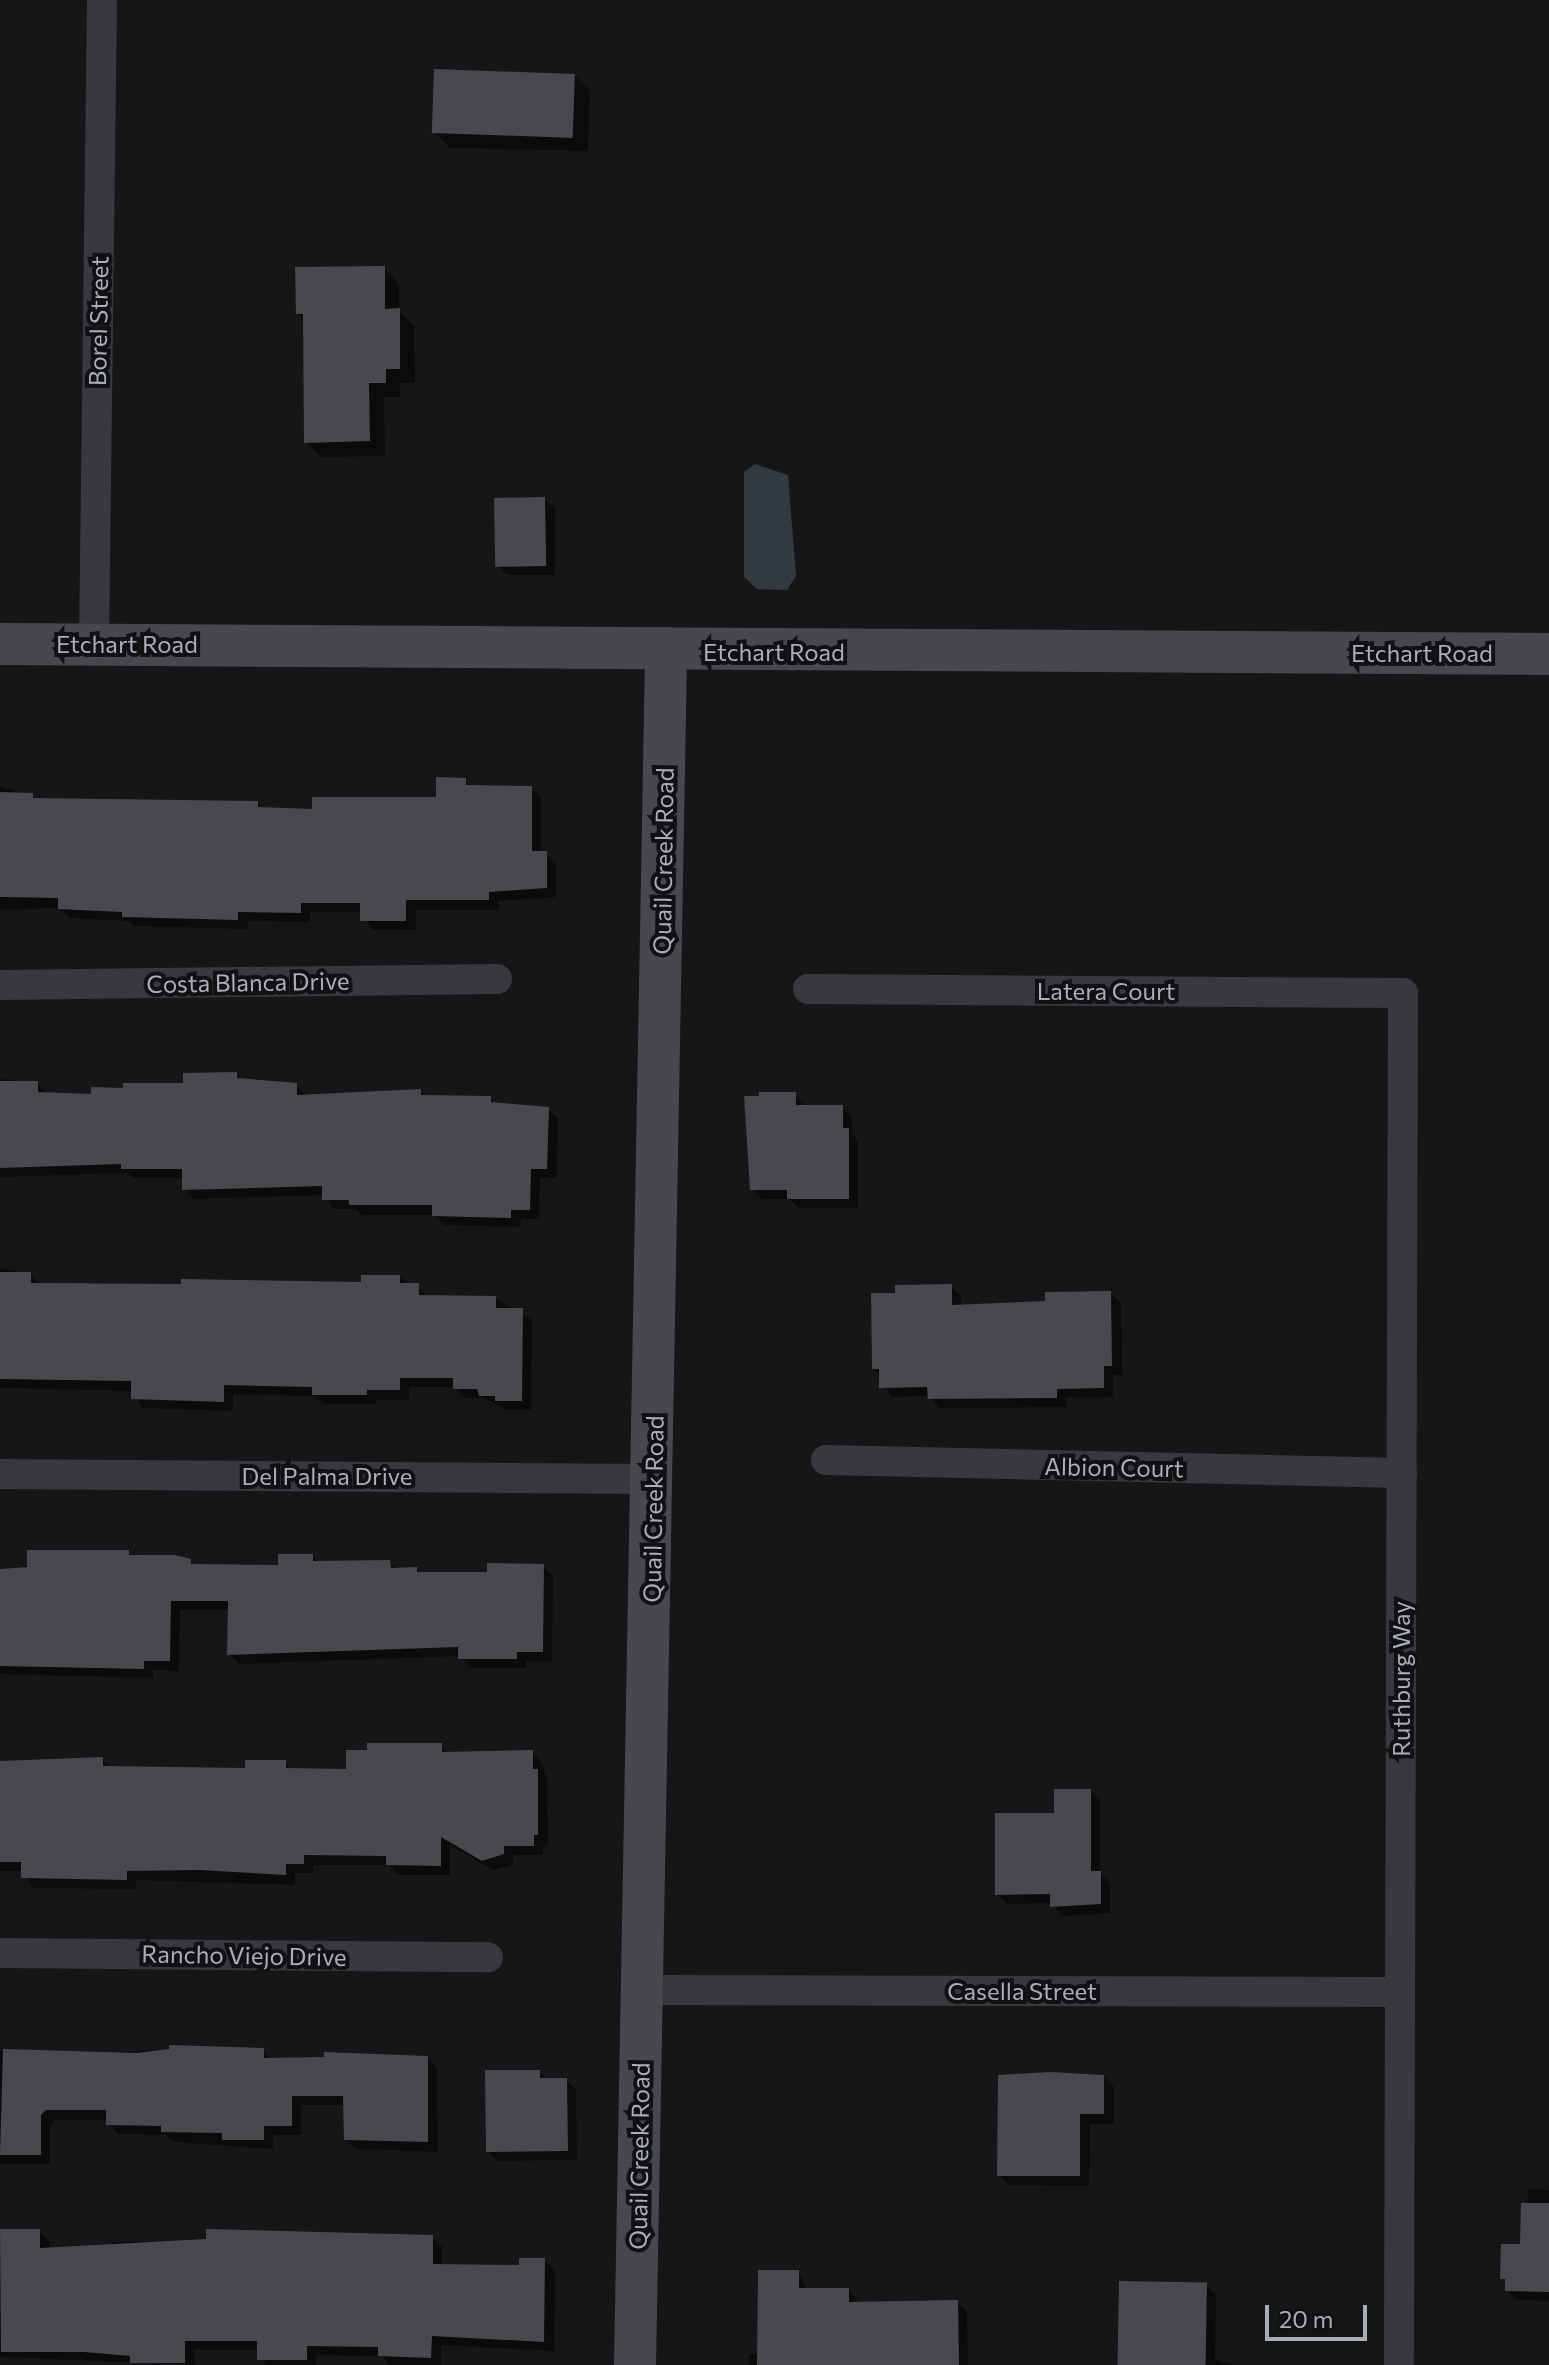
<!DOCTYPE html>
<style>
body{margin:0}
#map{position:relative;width:1549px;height:2365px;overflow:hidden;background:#161618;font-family:Commissioner,sans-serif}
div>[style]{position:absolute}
.water>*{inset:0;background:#313a3f}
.shadow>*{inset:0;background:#0007}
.building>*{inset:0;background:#48494d;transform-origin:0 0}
.street>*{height:30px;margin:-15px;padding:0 15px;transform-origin:15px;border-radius:15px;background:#38393c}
.secondary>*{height:42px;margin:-21px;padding:0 21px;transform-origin:21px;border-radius:21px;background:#46484c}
span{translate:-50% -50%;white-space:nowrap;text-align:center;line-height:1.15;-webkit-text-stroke:8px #111113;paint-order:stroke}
.street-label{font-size:24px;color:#aaafb6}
.scale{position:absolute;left:1265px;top:2305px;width:102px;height:36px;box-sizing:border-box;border:4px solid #aaafb6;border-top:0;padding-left:10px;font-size:24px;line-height:28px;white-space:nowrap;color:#aaafb6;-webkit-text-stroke:6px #111113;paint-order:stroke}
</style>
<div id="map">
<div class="water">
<i style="clip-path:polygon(755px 464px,788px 475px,796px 576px,787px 590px,757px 589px,744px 577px,744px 472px)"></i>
</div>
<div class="shadow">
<i style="clip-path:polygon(574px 75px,590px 91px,588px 151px,450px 148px,435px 132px)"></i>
<i style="clip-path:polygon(384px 268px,399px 283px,399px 311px,414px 326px,415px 383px,400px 383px,400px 397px,384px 397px,385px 456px,322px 457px,306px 442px,305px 321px,298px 314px)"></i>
<i style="clip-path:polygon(545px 499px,555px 509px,555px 575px,507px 575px,497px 565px)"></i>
<i style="clip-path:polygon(465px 780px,472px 787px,531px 788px,541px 798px,541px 853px,556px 863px,556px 897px,498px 901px,498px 910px,416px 910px,416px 930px,372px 930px,362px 912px,310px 912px,310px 922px,248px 921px,247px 929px,134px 926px,129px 921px,70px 918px,59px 908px,0 910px,0 786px,38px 800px,257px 803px,263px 809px,314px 811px,438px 799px)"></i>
<i style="clip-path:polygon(236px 1074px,244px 1081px,296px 1085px,307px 1096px,420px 1091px,426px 1097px,490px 1098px,497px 1105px,548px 1109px,558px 1119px,557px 1178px,540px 1178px,539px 1219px,521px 1219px,520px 1227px,444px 1225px,434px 1215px,362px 1215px,356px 1209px,334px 1209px,324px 1195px,194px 1199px,184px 1189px,184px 1178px,133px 1178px,128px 1173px,0 1177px,0 1079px,37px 1083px,47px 1093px,93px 1096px)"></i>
<i style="clip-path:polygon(795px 1094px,805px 1107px,842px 1107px,852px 1117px,852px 1134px,858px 1140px,858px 1208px,799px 1208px,789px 1199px,762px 1199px,752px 1189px)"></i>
<i style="clip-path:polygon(0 1268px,30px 1274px,41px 1285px,363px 1284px,399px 1277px,428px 1295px,495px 1298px,532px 1320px,531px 1410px,507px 1410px,484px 1398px,465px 1398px,454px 1387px,409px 1387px,409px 1400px,376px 1400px,376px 1404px,324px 1404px,315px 1396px,233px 1394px,233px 1411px,143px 1408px,133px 1391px,0 1388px)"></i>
<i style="clip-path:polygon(951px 1286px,961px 1296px,961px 1306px,1047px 1303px,1111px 1293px,1121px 1303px,1122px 1375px,1113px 1375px,1113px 1397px,1066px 1398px,1066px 1407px,940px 1408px,929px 1396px,892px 1397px,874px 1368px,897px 1295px)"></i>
<i style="clip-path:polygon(98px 1552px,174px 1557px,195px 1566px,280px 1567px,313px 1556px,320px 1563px,389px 1562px,397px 1570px,417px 1569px,422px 1574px,489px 1574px,543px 1566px,553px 1576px,552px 1662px,526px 1661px,526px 1668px,470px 1668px,460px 1656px,239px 1664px,229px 1654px,230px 1610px,180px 1610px,179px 1671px,153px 1670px,153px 1678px,0 1674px,0 1571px)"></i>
<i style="clip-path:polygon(441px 1745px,449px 1754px,532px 1752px,542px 1762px,547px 1781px,548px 1845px,543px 1845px,543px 1855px,513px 1855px,513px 1864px,493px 1870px,450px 1845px,450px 1875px,398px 1875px,389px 1865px,313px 1865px,313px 1873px,295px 1873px,295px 1885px,136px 1880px,136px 1889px,33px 1888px,23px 1871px,0 1871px,0 1762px,102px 1759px,111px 1768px,247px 1770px,285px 1762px,292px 1770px,348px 1771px)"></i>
<i style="clip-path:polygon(1090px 1791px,1100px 1801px,1100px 1873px,1110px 1883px,1110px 1913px,1062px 1916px,1052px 1903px,1007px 1904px,997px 1894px,1056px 1815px)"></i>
<i style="clip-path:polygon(228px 2047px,263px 2050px,272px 2060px,427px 2058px,437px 2068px,438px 2152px,356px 2149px,346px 2139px,346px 2105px,301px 2105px,301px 2135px,273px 2135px,273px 2149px,173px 2142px,166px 2135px,118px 2134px,108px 2120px,56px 2120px,50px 2125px,50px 2164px,0 2164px,0 2051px,57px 2055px)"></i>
<i style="clip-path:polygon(539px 2072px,547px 2080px,566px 2080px,576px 2090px,577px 2160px,498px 2161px,488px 2151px)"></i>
<i style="clip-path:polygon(1104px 2077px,1114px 2087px,1114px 2124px,1090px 2124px,1089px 2186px,1009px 2185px,999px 2175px)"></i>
<i style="clip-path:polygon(1529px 2189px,1549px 2190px,1549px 2301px,1517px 2300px,1507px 2290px,1522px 2246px)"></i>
<i style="clip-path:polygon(0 2231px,39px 2231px,49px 2241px,49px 2250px,112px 2250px,112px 2242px,208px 2241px,208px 2231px,432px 2236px,442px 2247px,442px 2266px,521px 2267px,545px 2260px,555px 2270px,554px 2351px,441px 2345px,441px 2365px,389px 2365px,381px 2356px,316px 2355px,316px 2365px,265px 2365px,259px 2350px,194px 2350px,195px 2365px,0 2357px)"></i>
<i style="clip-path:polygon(798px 2272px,808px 2290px,849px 2290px,859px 2303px,957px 2302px,967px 2312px,968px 2365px,749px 2365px,749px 2354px,759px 2354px)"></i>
<i style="clip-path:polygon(1206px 2284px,1216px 2295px,1215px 2359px,1233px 2365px,1120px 2365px)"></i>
</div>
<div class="building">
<i style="left:434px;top:69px;width:141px;height:64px;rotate:2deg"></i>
<i style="clip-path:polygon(385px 266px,385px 309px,400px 308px,400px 369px,386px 369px,386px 383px,369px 383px,370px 441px,304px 443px,303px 314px,296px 314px,295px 267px)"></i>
<i style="left:545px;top:497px;width:69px;height:51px;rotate:89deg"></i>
<i style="clip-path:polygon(436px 777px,466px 778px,466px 785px,532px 786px,532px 851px,547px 851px,547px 888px,489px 892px,489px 900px,406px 900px,406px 921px,360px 921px,360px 903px,301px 903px,301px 913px,238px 912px,238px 920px,122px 917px,122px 912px,58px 909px,58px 898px,0 897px,0 792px,33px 793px,33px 798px,258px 801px,258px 807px,312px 809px,312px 797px,436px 797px)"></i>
<i style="clip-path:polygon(237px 1072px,237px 1078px,297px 1083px,297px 1095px,421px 1089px,421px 1095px,491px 1096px,491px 1102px,549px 1107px,547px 1169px,531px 1169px,530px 1210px,511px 1210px,511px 1218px,432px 1216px,432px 1205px,349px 1205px,349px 1200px,322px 1200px,322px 1186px,182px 1190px,182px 1169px,121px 1169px,121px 1164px,0 1168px,0 1081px,38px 1081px,38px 1092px,91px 1094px,91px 1087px,123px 1088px,123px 1083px,183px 1083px,183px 1073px)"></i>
<i style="clip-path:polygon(759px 1092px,796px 1092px,796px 1105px,843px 1105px,843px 1128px,849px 1128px,849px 1199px,787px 1199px,787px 1190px,750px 1190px,744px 1096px,759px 1096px)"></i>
<i style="clip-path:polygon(0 1272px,31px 1272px,31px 1283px,181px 1284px,181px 1279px,361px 1282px,361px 1275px,400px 1275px,400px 1283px,419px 1283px,419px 1295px,496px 1296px,496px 1308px,523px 1308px,522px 1401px,495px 1401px,495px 1396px,479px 1396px,477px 1389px,453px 1389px,453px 1378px,400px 1378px,400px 1390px,367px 1390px,367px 1395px,312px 1395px,312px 1387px,224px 1385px,224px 1402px,131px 1399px,131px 1381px,0 1379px)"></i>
<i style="clip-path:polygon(952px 1284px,952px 1305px,1045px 1301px,1045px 1292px,1111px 1291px,1112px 1366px,1104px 1366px,1104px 1388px,1057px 1389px,1057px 1398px,928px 1399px,927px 1387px,879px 1388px,879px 1369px,872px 1369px,871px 1293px,895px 1293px,895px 1285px)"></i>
<i style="clip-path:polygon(27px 1550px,129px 1550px,129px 1555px,175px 1555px,191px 1559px,191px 1564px,278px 1565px,278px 1554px,313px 1554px,313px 1561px,390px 1560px,391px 1568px,417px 1567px,417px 1572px,487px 1572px,487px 1563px,544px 1564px,543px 1652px,517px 1652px,517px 1659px,458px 1659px,458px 1647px,227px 1655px,228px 1601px,171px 1601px,170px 1661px,144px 1661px,144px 1669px,0 1666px,0 1569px,27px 1567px)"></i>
<i style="clip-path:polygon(367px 1743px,442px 1743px,442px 1752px,533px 1750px,533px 1769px,538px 1769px,538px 1835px,534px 1835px,534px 1846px,504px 1846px,504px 1854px,482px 1861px,441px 1837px,441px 1866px,386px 1865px,386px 1856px,304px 1855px,304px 1864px,286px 1864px,286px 1875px,200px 1870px,127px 1871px,127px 1880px,21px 1878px,21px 1862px,0 1862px,0 1761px,103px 1757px,103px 1766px,245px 1768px,245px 1760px,286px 1760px,286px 1768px,346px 1769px,346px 1750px,367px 1750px)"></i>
<i style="clip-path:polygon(1054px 1789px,1091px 1789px,1091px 1871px,1101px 1871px,1101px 1904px,1050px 1907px,1050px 1894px,995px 1895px,995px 1813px,1054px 1813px)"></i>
<i style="clip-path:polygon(169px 2045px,264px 2048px,264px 2058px,324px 2057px,324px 2052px,428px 2056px,428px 2142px,344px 2140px,343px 2096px,292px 2096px,292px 2126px,264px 2126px,264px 2140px,222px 2140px,222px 2133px,161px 2132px,161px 2126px,106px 2125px,106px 2110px,46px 2110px,41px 2115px,41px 2155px,0 2155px,3px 2049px,137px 2053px,169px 2049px)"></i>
<i style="clip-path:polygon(485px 2070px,540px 2070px,540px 2078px,567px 2078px,568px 2151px,486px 2152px)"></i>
<i style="clip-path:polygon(1050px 2072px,1104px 2075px,1104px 2114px,1080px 2114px,1080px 2176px,997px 2176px,998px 2075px)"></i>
<i style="clip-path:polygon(1521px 2203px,1549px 2203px,1549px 2292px,1505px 2291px,1505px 2279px,1500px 2279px,1501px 2244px,1520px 2244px)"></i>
<i style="clip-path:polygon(0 2229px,40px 2229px,40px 2248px,206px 2239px,206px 2229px,433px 2235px,433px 2264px,519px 2265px,519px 2258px,545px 2258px,544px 2342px,432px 2336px,431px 2358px,378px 2356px,378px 2347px,307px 2346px,307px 2360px,257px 2360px,257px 2341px,185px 2341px,185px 2363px,130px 2363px,130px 2356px,84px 2352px,1px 2352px)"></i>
<i style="clip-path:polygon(758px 2270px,799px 2270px,799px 2288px,849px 2288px,849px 2302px,958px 2300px,959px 2365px,757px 2365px)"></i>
<i style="left:1119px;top:2281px;width:88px;height:84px;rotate:1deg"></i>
</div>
<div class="street">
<i style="left:94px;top:643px;width:643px;rotate:-89.29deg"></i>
<i style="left:0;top:985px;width:497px;rotate:-0.7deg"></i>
<i style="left:808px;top:989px;width:595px;rotate:0.39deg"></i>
<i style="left:1403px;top:993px;width:1372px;rotate:90.17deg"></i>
<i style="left:826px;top:1460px;width:576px;rotate:1.29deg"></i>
<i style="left:0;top:1474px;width:654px;rotate:0.44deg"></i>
<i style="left:0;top:1953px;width:488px;rotate:0.5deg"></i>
<i style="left:643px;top:1990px;width:757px;rotate:0.15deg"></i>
</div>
<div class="secondary">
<i style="left:0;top:644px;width:1549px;rotate:0.37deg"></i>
<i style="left:635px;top:2365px;width:1713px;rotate:-88.96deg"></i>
</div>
<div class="street-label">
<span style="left:98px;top:321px;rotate:-89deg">Borel Street</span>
<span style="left:127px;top:644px">Etchart Road</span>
<span style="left:774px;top:652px">Etchart Road</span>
<span style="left:1422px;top:653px">Etchart Road</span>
<span style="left:663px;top:861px;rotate:-89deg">Quail Creek Road</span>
<span style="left:248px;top:982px;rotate:-1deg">Costa Blanca Drive</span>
<span style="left:1106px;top:991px">Latera Court</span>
<span style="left:1114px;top:1467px;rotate:1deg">Albion Court</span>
<span style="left:327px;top:1476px">Del Palma Drive</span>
<span style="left:653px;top:1509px;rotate:-89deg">Quail Creek Road</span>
<span style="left:1401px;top:1679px;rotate:-90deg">Ruthburg Way</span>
<span style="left:244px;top:1955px;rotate:1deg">Rancho Viejo Drive</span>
<span style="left:1022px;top:1991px">Casella Street</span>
<span style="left:639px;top:2156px;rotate:-89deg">Quail Creek Road</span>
</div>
<div class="scale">20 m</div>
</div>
